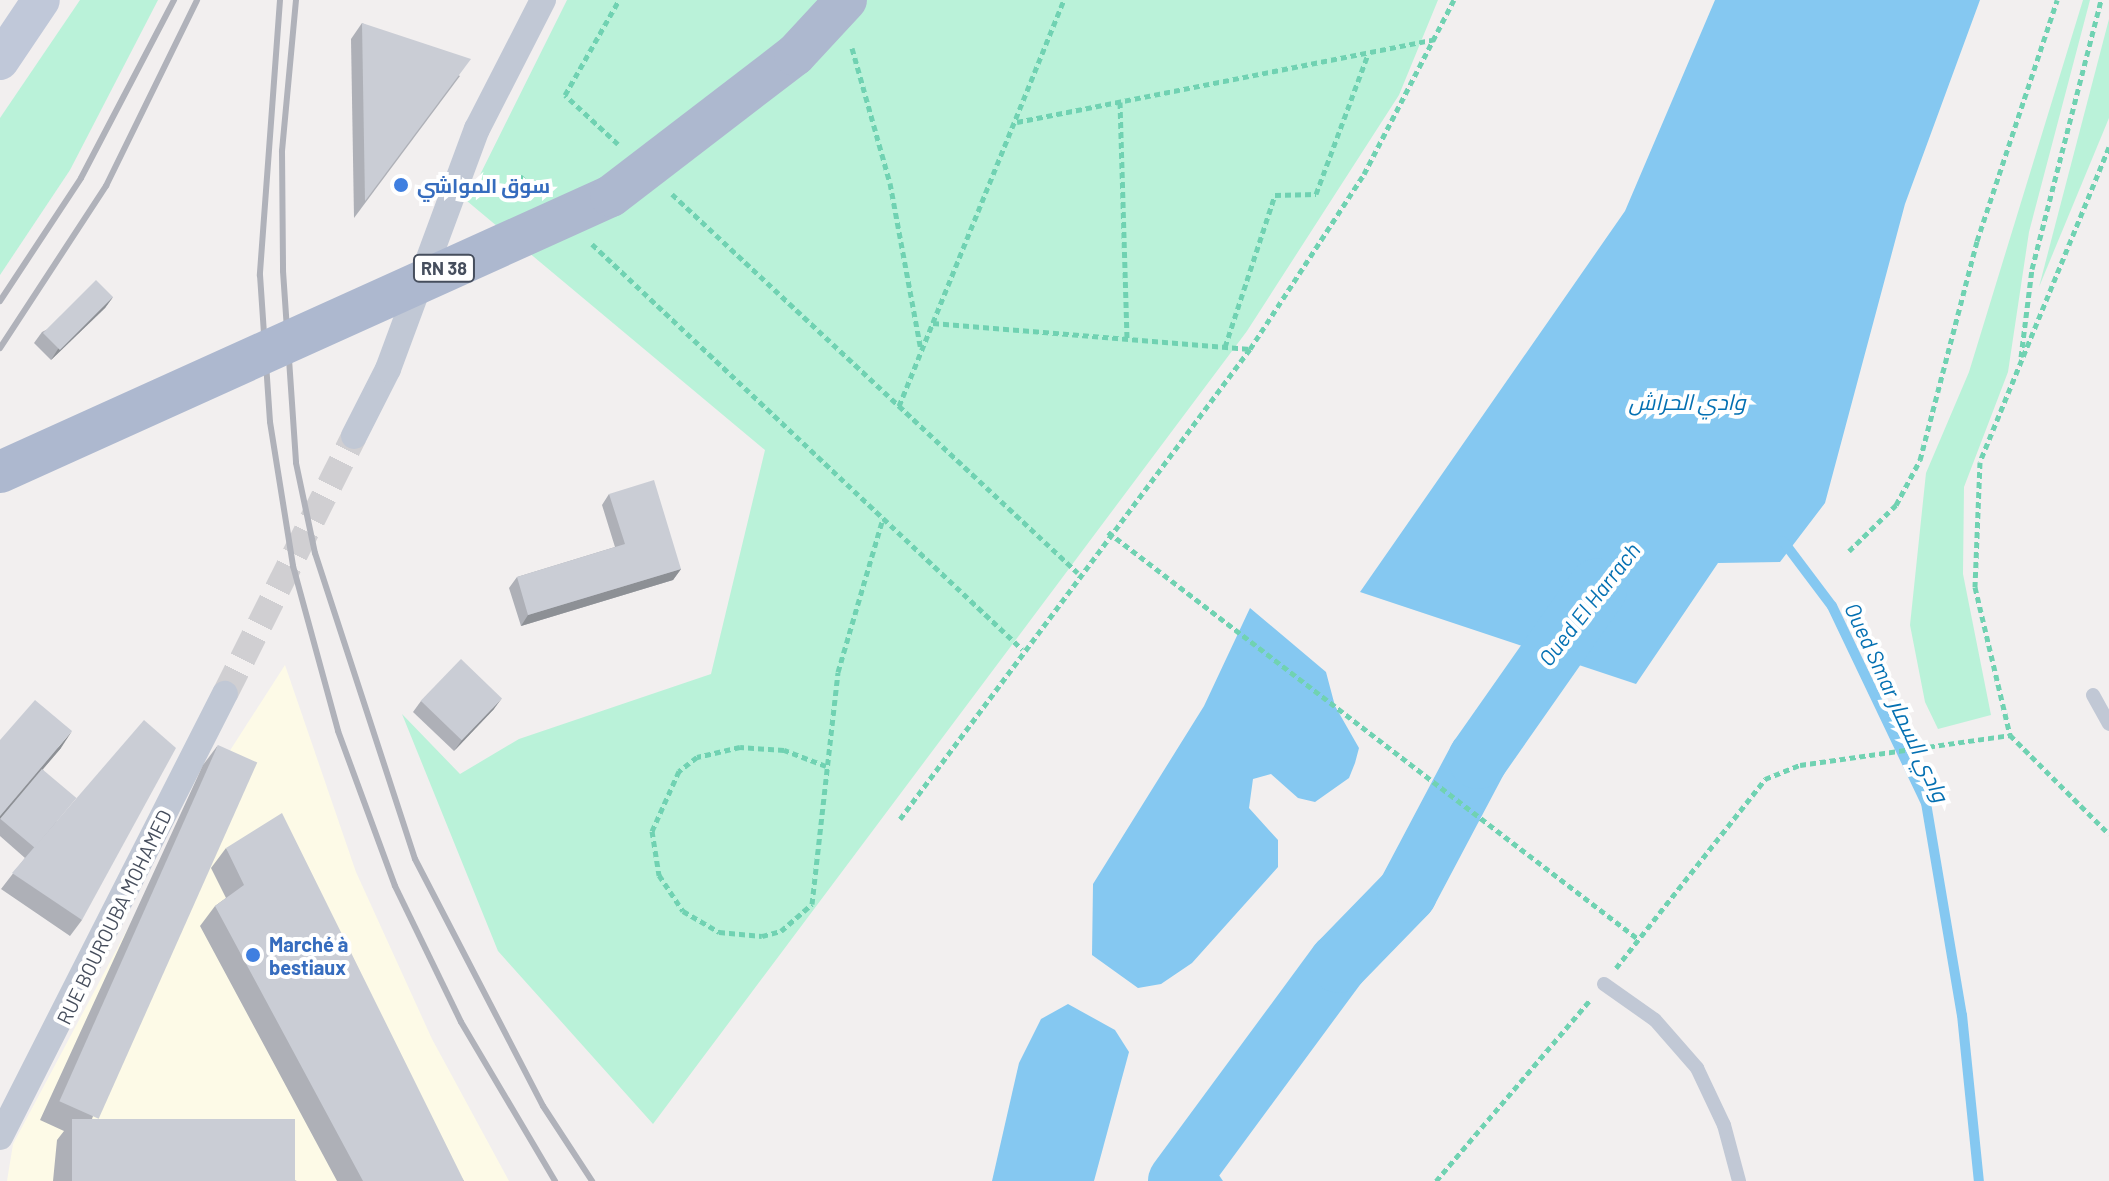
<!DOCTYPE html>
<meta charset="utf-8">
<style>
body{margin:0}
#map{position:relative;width:2109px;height:1181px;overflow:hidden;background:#f2efef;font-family:Barlow,Cairo,sans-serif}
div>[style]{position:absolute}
.commercial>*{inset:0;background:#fdfae7}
.green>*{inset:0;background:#baf2d9}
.water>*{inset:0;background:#85c8f1}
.stream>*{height:10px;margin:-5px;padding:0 5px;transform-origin:5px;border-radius:5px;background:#85c8f1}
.river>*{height:60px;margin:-30px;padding:0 30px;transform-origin:30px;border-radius:30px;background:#85c8f1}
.street-tunnel>*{height:26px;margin-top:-13px;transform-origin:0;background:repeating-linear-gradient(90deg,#d0cfd2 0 26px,transparent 0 39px)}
.path>*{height:5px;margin-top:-2.5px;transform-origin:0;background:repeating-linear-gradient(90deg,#70d2b2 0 6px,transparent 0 10px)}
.lane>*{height:14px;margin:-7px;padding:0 7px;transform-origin:7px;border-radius:7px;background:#c1c8d5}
.street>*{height:26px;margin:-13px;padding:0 13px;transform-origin:13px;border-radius:13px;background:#c1c8d5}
.secondary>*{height:38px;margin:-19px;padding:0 19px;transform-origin:19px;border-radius:19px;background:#c0c8d9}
.rail>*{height:6px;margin:-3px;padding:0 3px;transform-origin:3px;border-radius:3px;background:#b0b2ba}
.primary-bridge>*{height:42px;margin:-21px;padding:0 21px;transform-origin:21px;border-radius:21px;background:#adb8cf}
.wall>*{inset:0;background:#aeb0b7}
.shaded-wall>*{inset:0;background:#8d9095}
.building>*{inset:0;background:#cacdd5;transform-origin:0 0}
.dots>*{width:22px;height:22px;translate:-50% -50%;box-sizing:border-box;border:4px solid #fff;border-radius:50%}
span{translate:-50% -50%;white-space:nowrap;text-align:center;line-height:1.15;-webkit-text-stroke:8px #fff;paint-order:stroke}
.shield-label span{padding:2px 6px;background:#fff;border:2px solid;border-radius:6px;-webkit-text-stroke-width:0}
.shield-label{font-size:18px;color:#464e5d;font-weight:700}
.shop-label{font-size:20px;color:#366cbe;font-weight:700}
.left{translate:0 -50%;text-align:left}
.street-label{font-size:20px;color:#464e5d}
.water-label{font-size:22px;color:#0470b2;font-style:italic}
</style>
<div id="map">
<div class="commercial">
<i style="clip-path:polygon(285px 665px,356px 872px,432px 1039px,509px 1181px,7px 1181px,13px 1144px,186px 819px)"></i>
</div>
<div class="green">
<i style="clip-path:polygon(80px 0,158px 0,70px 170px,0 275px,0 118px)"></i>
<i style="clip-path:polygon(567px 0,1438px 0,1399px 95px,1247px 331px,653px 1124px,498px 951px,402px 714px,460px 774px,519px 739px,711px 674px,765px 450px,467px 201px)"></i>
<i style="clip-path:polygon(2083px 0,2090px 0,2029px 232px,2008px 372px,1964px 487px,1963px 574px,1991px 715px,1938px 729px,1925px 702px,1910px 625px,1926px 473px,1969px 372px)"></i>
<i style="clip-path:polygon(2109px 19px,2109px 118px,2039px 287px)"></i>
</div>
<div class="water">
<i style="clip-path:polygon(1715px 0,1980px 0,1905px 204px,1825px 503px,1780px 562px,1718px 563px,1636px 684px,1360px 592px,1625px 211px)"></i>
<i style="clip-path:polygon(1250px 608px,1326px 672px,1335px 706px,1359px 748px,1355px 763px,1349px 778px,1315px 802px,1298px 798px,1271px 774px,1253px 779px,1249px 808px,1278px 840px,1278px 867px,1192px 963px,1161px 984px,1138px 988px,1092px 955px,1093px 884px,1204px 706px)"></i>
<i style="clip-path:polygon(1068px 1004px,1115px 1030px,1129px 1052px,1094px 1181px,992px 1181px,1019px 1063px,1041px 1019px)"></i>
<i style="clip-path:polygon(1179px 1164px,1212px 1165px,1223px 1181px,1160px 1181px)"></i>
</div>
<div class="stream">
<i style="left:1783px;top:541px;width:81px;rotate:53deg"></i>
<i style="left:1832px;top:606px;width:218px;rotate:64.5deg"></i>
<i style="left:1926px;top:803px;width:215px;rotate:80.4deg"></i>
<i style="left:1962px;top:1015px;width:167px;rotate:84.2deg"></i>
</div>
<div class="river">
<i style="left:1178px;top:1181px;width:271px;rotate:-53.6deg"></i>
<i style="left:1339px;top:963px;width:98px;rotate:-45.8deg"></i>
<i style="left:1407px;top:893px;width:152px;rotate:-62.1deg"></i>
<i style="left:1478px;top:759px;width:208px;rotate:-55deg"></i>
</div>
<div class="street-tunnel">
<i style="left:225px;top:694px;width:288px;rotate:-63.4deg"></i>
</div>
<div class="path">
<i style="left:852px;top:48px;width:140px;rotate:74.3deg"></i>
<i style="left:890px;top:183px;width:170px;rotate:79.5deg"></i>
<i style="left:1120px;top:102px;width:237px;rotate:88.3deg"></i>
<i style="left:1017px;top:122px;width:428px;rotate:-11.2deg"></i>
<i style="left:618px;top:144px;width:72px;rotate:-137.2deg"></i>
<i style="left:565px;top:95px;width:109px;rotate:-60.4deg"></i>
<i style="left:2109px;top:147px;width:340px;rotate:112.3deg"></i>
<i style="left:1980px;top:462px;width:125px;rotate:92.3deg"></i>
<i style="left:1975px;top:587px;width:152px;rotate:76.7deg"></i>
<i style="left:2010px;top:735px;width:140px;rotate:45deg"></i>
<i style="left:520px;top:176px;width:21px;rotate:43deg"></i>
<i style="left:672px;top:194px;width:555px;rotate:43.03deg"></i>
<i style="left:592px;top:244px;width:591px;rotate:43.29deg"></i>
<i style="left:933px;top:323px;width:318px;rotate:4.7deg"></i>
<i style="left:1225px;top:347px;width:160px;rotate:-71.8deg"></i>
<i style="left:1275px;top:195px;width:41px;rotate:-1.4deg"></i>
<i style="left:1316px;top:194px;width:149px;rotate:-69.6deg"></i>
<i style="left:2021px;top:357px;width:89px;rotate:-82.9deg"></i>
<i style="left:2032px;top:269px;width:278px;rotate:-75.6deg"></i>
<i style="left:899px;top:406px;width:438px;rotate:-67.9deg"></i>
<i style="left:1108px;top:532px;width:668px;rotate:37.52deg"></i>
<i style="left:1849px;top:551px;width:66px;rotate:-44.4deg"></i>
<i style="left:1896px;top:505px;width:51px;rotate:-61.9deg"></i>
<i style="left:1920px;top:460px;width:226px;rotate:-75.4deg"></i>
<i style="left:1977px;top:241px;width:254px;rotate:-71.6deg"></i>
<i style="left:826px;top:766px;width:45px;rotate:-159.1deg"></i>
<i style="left:784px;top:750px;width:44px;rotate:-176.1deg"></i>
<i style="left:740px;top:747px;width:44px;rotate:166.9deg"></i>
<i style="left:697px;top:757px;width:23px;rotate:142deg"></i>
<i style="left:679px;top:771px;width:66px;rotate:114.2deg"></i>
<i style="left:652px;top:831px;width:45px;rotate:81deg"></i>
<i style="left:659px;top:875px;width:43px;rotate:56.3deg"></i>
<i style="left:683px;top:911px;width:42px;rotate:30.3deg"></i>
<i style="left:719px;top:932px;width:43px;rotate:5.3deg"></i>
<i style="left:762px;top:936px;width:20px;rotate:-15deg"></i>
<i style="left:781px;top:931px;width:41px;rotate:-41.1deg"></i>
<i style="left:812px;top:904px;width:233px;rotate:-83.6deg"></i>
<i style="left:838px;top:672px;width:160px;rotate:-73.7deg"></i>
<i style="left:900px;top:819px;width:586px;rotate:-53.33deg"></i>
<i style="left:1250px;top:349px;width:209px;rotate:-56.9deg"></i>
<i style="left:1364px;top:174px;width:196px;rotate:-62.7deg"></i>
<i style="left:1616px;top:968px;width:241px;rotate:-51.7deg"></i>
<i style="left:1765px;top:779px;width:38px;rotate:-22deg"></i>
<i style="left:1800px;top:765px;width:212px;rotate:-8.1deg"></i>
<i style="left:1436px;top:1181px;width:238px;rotate:-49.6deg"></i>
</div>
<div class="lane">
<i style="left:2093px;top:695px;width:33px;rotate:61deg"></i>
<i style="left:1604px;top:984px;width:62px;rotate:35.2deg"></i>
<i style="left:1655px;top:1020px;width:64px;rotate:48.8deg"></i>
<i style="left:1697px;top:1068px;width:63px;rotate:64.7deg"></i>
<i style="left:1724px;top:1125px;width:58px;rotate:75deg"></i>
</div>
<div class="street">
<i style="left:354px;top:436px;width:75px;rotate:-63.1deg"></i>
<i style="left:388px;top:369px;width:256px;rotate:-69.7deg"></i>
<i style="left:477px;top:129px;width:145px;rotate:-62.9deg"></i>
<i style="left:0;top:1137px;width:497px;rotate:-63.1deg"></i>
</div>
<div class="secondary">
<i style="left:0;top:61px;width:73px;rotate:-56.1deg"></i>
</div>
<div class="rail">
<i style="left:280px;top:0;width:276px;rotate:94.2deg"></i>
<i style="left:260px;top:275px;width:147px;rotate:86.1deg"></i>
<i style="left:270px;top:422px;width:146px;rotate:80.9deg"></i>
<i style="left:293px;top:566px;width:171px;rotate:74.7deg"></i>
<i style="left:338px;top:731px;width:165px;rotate:69.8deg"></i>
<i style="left:395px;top:886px;width:151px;rotate:64.1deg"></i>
<i style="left:461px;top:1022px;width:185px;rotate:59.4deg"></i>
<i style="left:296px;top:0;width:152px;rotate:95.3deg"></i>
<i style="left:282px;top:151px;width:120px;rotate:89.5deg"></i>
<i style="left:283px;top:271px;width:192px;rotate:86.1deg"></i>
<i style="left:296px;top:463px;width:92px;rotate:78.1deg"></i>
<i style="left:315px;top:553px;width:322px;rotate:71.9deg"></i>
<i style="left:415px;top:859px;width:278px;rotate:62.6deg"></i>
<i style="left:543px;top:1106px;width:90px;rotate:56.8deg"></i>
<i style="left:0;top:301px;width:147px;rotate:-56.6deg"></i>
<i style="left:81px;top:178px;width:201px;rotate:-62.4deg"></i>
<i style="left:0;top:348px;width:194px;rotate:-56.8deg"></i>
<i style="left:106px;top:186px;width:207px;rotate:-63.9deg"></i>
</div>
<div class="primary-bridge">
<i style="left:0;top:472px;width:670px;rotate:-24.31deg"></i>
<i style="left:611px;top:196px;width:232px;rotate:-37.5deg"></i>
<i style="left:795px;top:55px;width:75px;rotate:-47.2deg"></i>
</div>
<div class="wall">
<i style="clip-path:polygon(362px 23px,460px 76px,354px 218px,351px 39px)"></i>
<i style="clip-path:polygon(113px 297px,105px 308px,51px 360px,34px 343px,42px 332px)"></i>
<i style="clip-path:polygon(609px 494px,681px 569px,673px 580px,521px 626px,509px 588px,517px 577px,615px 547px,602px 505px)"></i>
<i style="clip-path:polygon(421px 701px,494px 709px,454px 751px,413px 712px)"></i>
<i style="clip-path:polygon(0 740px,61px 748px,43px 769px,82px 920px,70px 936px,1px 889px,25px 858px,0 836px)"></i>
<i style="clip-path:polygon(218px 745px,92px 1119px,297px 1181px,53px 1181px,57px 1140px,64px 1131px,40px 1120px,203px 765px)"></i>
<i style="clip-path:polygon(226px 848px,464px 1181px,337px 1181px,200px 926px,215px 906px,226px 898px,211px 868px)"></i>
</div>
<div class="shaded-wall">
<i style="clip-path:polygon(113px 297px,105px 308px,51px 360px,58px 349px)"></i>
<i style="clip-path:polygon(681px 569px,673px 580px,521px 626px,528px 615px)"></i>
<i style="clip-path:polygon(502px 698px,494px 709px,454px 751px,462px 740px)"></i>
<i style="clip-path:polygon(72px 731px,61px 748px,0 819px,0 816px)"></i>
</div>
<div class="building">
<i style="clip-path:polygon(362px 23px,471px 59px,365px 201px)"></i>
<i style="left:96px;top:280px;width:24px;height:75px;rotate:45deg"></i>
<i style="clip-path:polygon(654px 480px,681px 569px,528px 615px,517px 577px,625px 544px,609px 494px)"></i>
<i style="left:461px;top:659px;width:57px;height:58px;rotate:44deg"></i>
<i style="clip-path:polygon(35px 700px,72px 731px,0 816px,0 740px)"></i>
<i style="clip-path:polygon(144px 720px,176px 748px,82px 920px,12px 873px)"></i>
<i style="left:218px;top:745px;width:43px;height:390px;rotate:24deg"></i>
<i style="left:42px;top:769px;width:45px;height:65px;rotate:40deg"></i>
<i style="clip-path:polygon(282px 813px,464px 1181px,363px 1181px,215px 906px,244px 885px,226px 848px)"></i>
<i style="left:72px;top:1119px;width:223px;height:62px"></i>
</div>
<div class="dots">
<i style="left:401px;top:185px;background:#3f7fe0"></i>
<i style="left:253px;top:955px;background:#3f7fe0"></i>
</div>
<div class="shield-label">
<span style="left:444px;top:268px">RN 38</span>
</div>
<div class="shop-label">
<span class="left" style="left:417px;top:185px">سوق المواشي</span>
<span class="left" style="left:269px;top:956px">Marché à<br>bestiaux</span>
</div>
<div class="street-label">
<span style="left:114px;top:917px;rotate:-64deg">RUE BOUROUBA MOHAMED</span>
</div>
<div class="water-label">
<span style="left:1687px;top:402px">وادي الحراش</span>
<span style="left:1589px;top:604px;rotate:-52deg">Oued El Harrach</span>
<span style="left:1897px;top:702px;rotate:65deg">Oued Smar وادي السمار</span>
</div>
</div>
